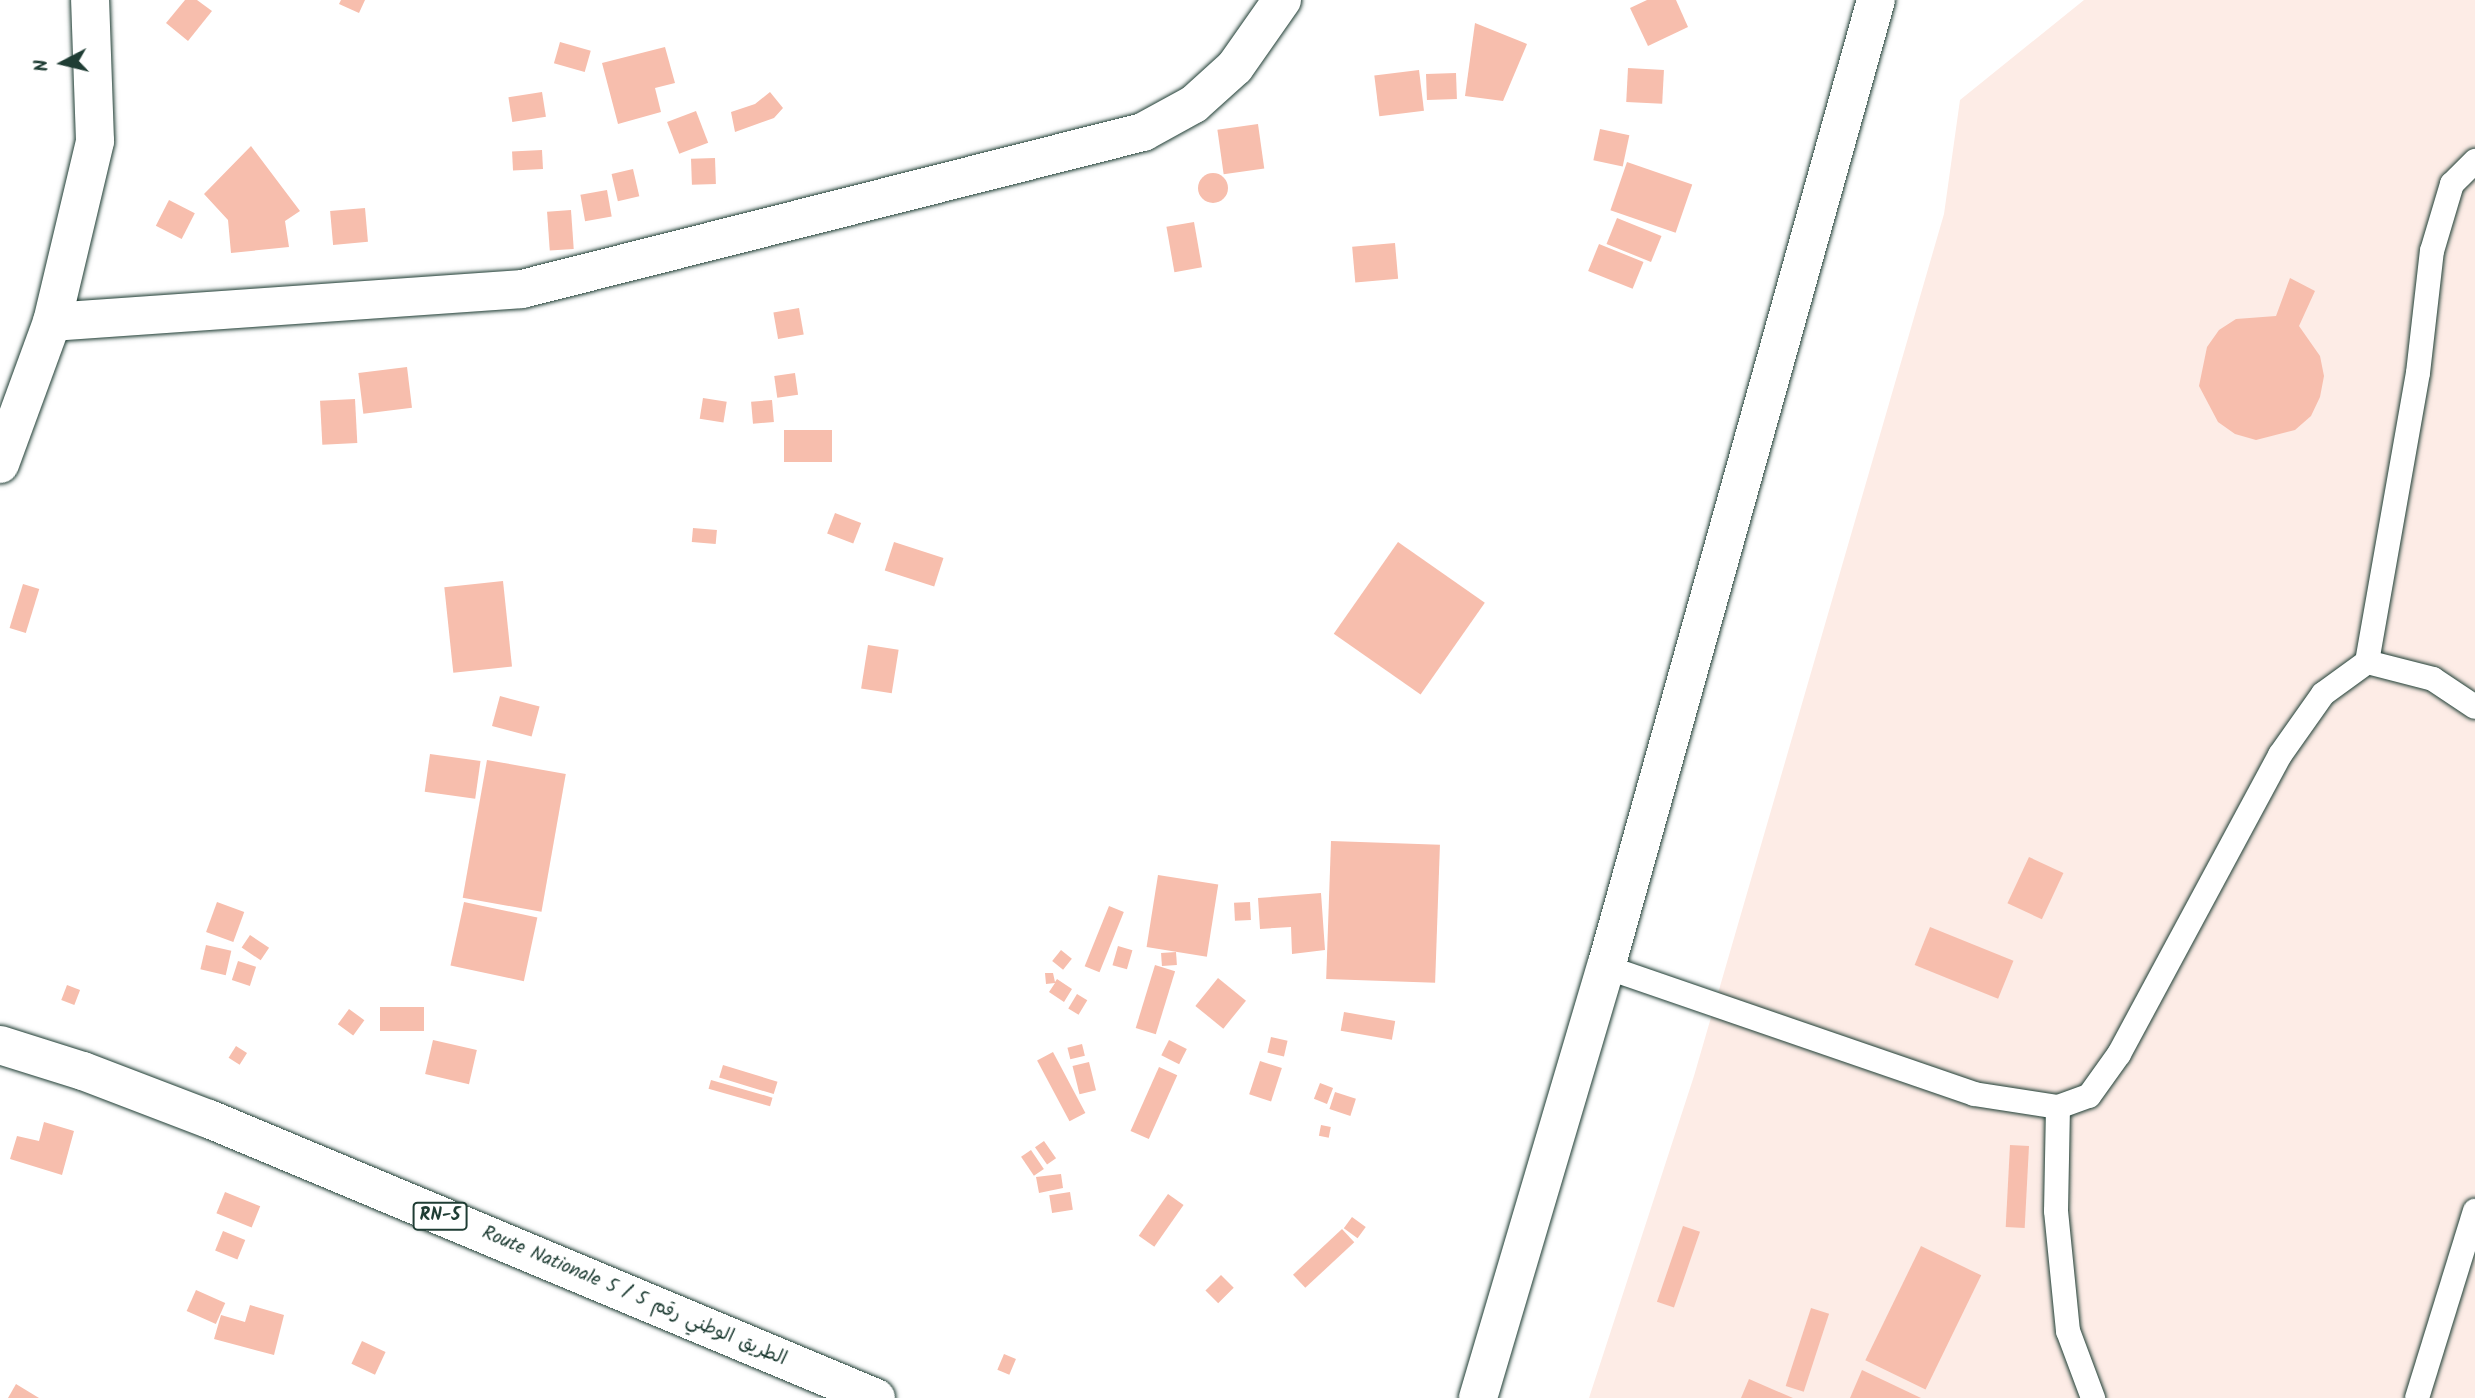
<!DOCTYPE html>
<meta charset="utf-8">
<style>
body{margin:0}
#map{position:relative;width:2475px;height:1398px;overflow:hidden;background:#fff;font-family:Kalam,"Playpen Sans Arabic",sans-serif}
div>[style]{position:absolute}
.built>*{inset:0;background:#fdece6}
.building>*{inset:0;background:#f7bead;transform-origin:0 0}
.round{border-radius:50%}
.roads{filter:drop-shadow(0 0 2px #1f3d34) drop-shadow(0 0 2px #1f3d34)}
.lane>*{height:24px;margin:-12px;padding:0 12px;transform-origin:12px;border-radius:12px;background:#fff}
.street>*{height:38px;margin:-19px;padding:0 19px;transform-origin:19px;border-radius:19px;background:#fff}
.primary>*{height:38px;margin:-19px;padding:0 19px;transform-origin:19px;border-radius:19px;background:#fff}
.highway>*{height:38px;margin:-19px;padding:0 19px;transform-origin:19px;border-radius:19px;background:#fff}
span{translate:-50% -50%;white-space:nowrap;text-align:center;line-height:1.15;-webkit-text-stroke:6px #fff;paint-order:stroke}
.shield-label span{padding:2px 5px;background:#fff;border:2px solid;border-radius:5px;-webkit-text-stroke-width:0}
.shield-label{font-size:18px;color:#1f3d34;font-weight:700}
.street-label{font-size:19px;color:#1f3d34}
.north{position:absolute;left:28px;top:28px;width:70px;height:70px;-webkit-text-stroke:5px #fff;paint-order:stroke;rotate:263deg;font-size:19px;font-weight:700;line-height:28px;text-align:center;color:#1f3d34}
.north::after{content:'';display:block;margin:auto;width:24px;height:32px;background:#1f3d34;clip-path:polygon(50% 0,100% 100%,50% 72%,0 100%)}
</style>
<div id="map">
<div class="built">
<i style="clip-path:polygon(2084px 0,2475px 0,2475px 1398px,1589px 1398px,1694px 1076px,1944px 214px,1960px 100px)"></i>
</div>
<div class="building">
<i style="clip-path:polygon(185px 0,197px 0,212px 11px,188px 41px,166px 23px)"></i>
<i style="clip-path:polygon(341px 0,365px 0,359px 13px,339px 4px)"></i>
<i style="clip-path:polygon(1647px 0,1676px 0,1688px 27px,1648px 46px,1630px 8px)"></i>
<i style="clip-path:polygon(1475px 23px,1527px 44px,1503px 101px,1465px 96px)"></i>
<i style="left:560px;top:42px;width:32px;height:22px;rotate:16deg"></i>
<i style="clip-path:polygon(665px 47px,675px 83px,655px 88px,661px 112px,618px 124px,602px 63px)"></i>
<i style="left:1628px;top:68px;width:36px;height:34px;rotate:3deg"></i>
<i style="left:1419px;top:70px;width:41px;height:45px;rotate:83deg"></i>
<i style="left:1456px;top:73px;width:26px;height:30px;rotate:88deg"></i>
<i style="left:542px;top:92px;width:25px;height:34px;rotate:81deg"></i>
<i style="clip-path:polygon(770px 92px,783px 108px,774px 118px,735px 132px,731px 112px,755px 104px)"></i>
<i style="left:696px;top:111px;width:34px;height:31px;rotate:69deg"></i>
<i style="left:1258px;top:124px;width:45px;height:41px;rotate:82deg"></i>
<i style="left:1600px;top:129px;width:30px;height:32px;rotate:12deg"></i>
<i style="clip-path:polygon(251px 146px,300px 211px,285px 221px,289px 247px,231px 253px,228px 220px,204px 194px)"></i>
<i style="left:542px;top:150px;width:19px;height:30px;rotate:87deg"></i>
<i style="left:715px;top:158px;width:26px;height:24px;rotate:88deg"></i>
<i style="left:1627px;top:162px;width:69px;height:51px;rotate:19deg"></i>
<i style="left:633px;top:169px;width:28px;height:22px;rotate:77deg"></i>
<i class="round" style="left:1198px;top:173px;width:30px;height:30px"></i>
<i style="left:607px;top:190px;width:27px;height:27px;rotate:80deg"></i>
<i style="left:169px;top:200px;width:29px;height:29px;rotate:27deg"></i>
<i style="left:365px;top:208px;width:34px;height:35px;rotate:85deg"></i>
<i style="left:571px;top:210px;width:39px;height:24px;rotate:86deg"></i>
<i style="left:1617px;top:218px;width:48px;height:28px;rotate:22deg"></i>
<i style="left:1194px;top:222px;width:46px;height:28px;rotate:80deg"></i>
<i style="left:1395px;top:243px;width:36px;height:43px;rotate:85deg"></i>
<i style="left:1599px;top:244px;width:48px;height:29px;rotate:22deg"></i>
<i style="clip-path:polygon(2290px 278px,2315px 291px,2299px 326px,2320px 356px,2324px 376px,2320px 397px,2311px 416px,2295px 430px,2256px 440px,2235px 434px,2218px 422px,2199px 386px,2207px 347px,2219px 330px,2236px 319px,2276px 316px)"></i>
<i style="left:799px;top:308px;width:27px;height:26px;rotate:80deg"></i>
<i style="left:407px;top:367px;width:41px;height:49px;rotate:83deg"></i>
<i style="left:795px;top:373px;width:22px;height:21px;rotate:82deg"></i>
<i style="left:703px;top:398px;width:24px;height:21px;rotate:9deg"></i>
<i style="left:355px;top:399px;width:44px;height:35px;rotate:87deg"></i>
<i style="left:772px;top:400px;width:22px;height:21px;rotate:85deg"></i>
<i style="left:832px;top:430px;width:32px;height:48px;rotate:90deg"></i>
<i style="left:835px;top:513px;width:28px;height:22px;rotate:21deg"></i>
<i style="left:693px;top:528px;width:24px;height:14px;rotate:5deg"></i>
<i style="left:894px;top:542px;width:52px;height:30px;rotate:18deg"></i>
<i style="left:1398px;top:542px;width:106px;height:112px;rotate:35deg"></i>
<i style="left:503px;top:581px;width:86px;height:59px;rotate:84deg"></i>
<i style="left:23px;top:584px;width:17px;height:46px;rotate:17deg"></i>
<i style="left:868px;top:645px;width:31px;height:44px;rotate:9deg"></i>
<i style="left:500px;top:696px;width:41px;height:31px;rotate:15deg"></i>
<i style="left:430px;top:754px;width:51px;height:38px;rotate:8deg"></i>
<i style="left:487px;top:760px;width:80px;height:140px;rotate:10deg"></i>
<i style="left:1331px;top:841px;width:109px;height:138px;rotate:2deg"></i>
<i style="left:2029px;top:857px;width:38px;height:51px;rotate:25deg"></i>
<i style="left:1158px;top:875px;width:61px;height:73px;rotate:9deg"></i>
<i style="clip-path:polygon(1321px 893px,1325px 950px,1292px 954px,1291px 927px,1260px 929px,1258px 898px)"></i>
<i style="left:217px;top:902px;width:29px;height:32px;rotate:20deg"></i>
<i style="left:464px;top:902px;width:75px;height:65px;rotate:12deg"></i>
<i style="left:1250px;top:902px;width:18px;height:16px;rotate:87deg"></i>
<i style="left:1109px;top:906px;width:16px;height:65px;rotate:22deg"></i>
<i style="left:1930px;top:927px;width:90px;height:41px;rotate:22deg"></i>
<i style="left:250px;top:935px;width:23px;height:15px;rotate:34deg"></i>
<i style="left:206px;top:945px;width:26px;height:25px;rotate:13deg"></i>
<i style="left:1118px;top:946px;width:15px;height:20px;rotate:16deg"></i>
<i style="left:1061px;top:950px;width:14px;height:14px;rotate:39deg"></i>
<i style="left:1176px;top:952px;width:13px;height:15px;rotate:86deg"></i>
<i style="left:238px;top:961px;width:19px;height:20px;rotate:18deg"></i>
<i style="left:1155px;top:965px;width:21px;height:66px;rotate:17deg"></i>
<i style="clip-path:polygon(1045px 973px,1053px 973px,1055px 982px,1057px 979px,1072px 989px,1064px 1002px,1049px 992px,1055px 983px,1046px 984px)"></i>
<i style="left:1218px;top:978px;width:36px;height:36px;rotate:39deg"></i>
<i style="left:67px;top:985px;width:14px;height:16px;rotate:21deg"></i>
<i style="left:1077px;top:994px;width:12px;height:17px;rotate:31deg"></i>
<i style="left:380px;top:1007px;width:44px;height:24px"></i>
<i style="left:349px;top:1009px;width:19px;height:19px;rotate:36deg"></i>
<i style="left:1344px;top:1012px;width:52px;height:19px;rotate:10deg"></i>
<i style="left:1271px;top:1037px;width:17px;height:16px;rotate:13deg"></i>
<i style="left:433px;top:1040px;width:45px;height:35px;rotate:13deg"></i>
<i style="left:1169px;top:1040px;width:20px;height:17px;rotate:27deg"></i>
<i style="left:1082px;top:1044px;width:12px;height:15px;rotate:76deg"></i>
<i style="left:236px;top:1046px;width:13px;height:14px;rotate:32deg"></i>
<i style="left:1053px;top:1052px;width:69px;height:18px;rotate:62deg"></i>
<i style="left:1260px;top:1061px;width:23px;height:35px;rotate:18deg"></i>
<i style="left:1089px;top:1062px;width:29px;height:17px;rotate:76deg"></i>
<i style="left:723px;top:1065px;width:57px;height:13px;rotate:17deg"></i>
<i style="left:1159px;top:1067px;width:20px;height:70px;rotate:24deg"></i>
<i style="left:711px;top:1080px;width:64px;height:9px;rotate:16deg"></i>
<i style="left:1320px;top:1083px;width:14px;height:17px;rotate:21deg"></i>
<i style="left:1335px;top:1092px;width:22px;height:18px;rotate:18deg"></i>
<i style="clip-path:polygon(44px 1122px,74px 1131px,62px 1175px,10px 1159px,17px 1136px,39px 1141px)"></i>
<i style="left:1321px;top:1125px;width:10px;height:11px;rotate:11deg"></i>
<i style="left:1044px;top:1141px;width:21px;height:11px;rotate:55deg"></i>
<i style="left:2010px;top:1145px;width:19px;height:82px;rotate:3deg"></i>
<i style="left:1031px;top:1150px;width:23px;height:12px;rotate:56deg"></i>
<i style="clip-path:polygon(1061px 1174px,1063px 1188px,1039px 1193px,1036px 1177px)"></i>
<i style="left:225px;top:1192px;width:38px;height:23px;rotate:22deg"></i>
<i style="left:1070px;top:1192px;width:18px;height:21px;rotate:81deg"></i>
<i style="left:1168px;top:1194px;width:19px;height:51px;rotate:35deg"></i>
<i style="left:1352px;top:1217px;width:17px;height:14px;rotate:36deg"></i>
<i style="left:1683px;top:1226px;width:18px;height:80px;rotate:19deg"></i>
<i style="left:1342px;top:1229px;width:18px;height:67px;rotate:47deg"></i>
<i style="left:223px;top:1231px;width:24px;height:21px;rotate:22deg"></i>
<i style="left:1921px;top:1246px;width:67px;height:127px;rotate:26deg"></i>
<i style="left:1221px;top:1275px;width:18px;height:22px;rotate:45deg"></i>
<i style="left:196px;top:1290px;width:32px;height:23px;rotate:24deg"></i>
<i style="clip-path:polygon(250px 1305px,284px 1315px,274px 1355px,214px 1339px,221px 1315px,245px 1322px)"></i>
<i style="left:1811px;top:1308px;width:19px;height:82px;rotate:18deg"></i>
<i style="left:362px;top:1341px;width:26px;height:25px;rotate:25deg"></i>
<i style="left:1004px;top:1354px;width:13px;height:17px;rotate:23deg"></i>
<i style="clip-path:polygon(1862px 1370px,1921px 1398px,1850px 1398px)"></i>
<i style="clip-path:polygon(1749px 1379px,1793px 1398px,1741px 1398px)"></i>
<i style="clip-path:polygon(16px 1384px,39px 1398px,8px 1398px)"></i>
</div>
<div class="roads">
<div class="lane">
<i style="left:2367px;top:662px;width:68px;rotate:14.4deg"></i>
<i style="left:2433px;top:679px;width:50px;rotate:33.7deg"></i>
<i style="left:1606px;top:967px;width:389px;rotate:19deg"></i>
<i style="left:1974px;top:1094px;width:85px;rotate:8.8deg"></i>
<i style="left:2058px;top:1107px;width:33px;rotate:-20deg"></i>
<i style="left:2089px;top:1096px;width:52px;rotate:-54.5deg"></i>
<i style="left:2119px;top:1054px;width:340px;rotate:-61.7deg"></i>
<i style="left:2280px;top:755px;width:75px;rotate:-54.8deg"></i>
<i style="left:2323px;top:694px;width:54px;rotate:-36deg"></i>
<i style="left:2367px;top:662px;width:293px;rotate:-80deg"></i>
<i style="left:2418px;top:373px;width:123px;rotate:-83.5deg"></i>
<i style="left:2432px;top:251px;width:70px;rotate:-73.4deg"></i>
<i style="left:2452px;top:184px;width:33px;rotate:-45deg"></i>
<i style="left:2058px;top:1107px;width:104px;rotate:91.1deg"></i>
<i style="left:2056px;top:1211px;width:121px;rotate:84.3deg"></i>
<i style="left:2068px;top:1331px;width:72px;rotate:69.5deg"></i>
<i style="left:2417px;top:1398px;width:196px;rotate:-72.8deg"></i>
</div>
<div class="street">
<i style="left:52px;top:322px;width:471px;rotate:-4deg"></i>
<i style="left:522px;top:289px;width:641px;rotate:-14.19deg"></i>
<i style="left:1143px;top:132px;width:58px;rotate:-28.8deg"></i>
<i style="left:1194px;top:104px;width:55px;rotate:-42.1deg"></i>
<i style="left:1235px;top:67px;width:82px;rotate:-55deg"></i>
<i style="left:0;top:464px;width:151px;rotate:-69.9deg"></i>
<i style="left:52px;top:322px;width:186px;rotate:-76.6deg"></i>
<i style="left:95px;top:141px;width:141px;rotate:-92deg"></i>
</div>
<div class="primary">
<i style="left:0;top:1045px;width:87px;rotate:17.4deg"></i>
<i style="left:83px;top:1071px;width:135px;rotate:20.9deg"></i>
<i style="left:209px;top:1119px;width:723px;rotate:22.7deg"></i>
</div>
<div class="highway">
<i style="left:1478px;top:1398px;width:450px;rotate:-73.5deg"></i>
<i style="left:1606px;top:967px;width:1004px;rotate:-74.4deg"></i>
</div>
</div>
<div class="shield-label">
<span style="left:440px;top:1216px">RN-5</span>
</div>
<div class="street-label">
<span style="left:634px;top:1297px;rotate:23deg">Route Nationale 5 / الطريق الوطني رقم 5</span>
</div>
<div class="north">N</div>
</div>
